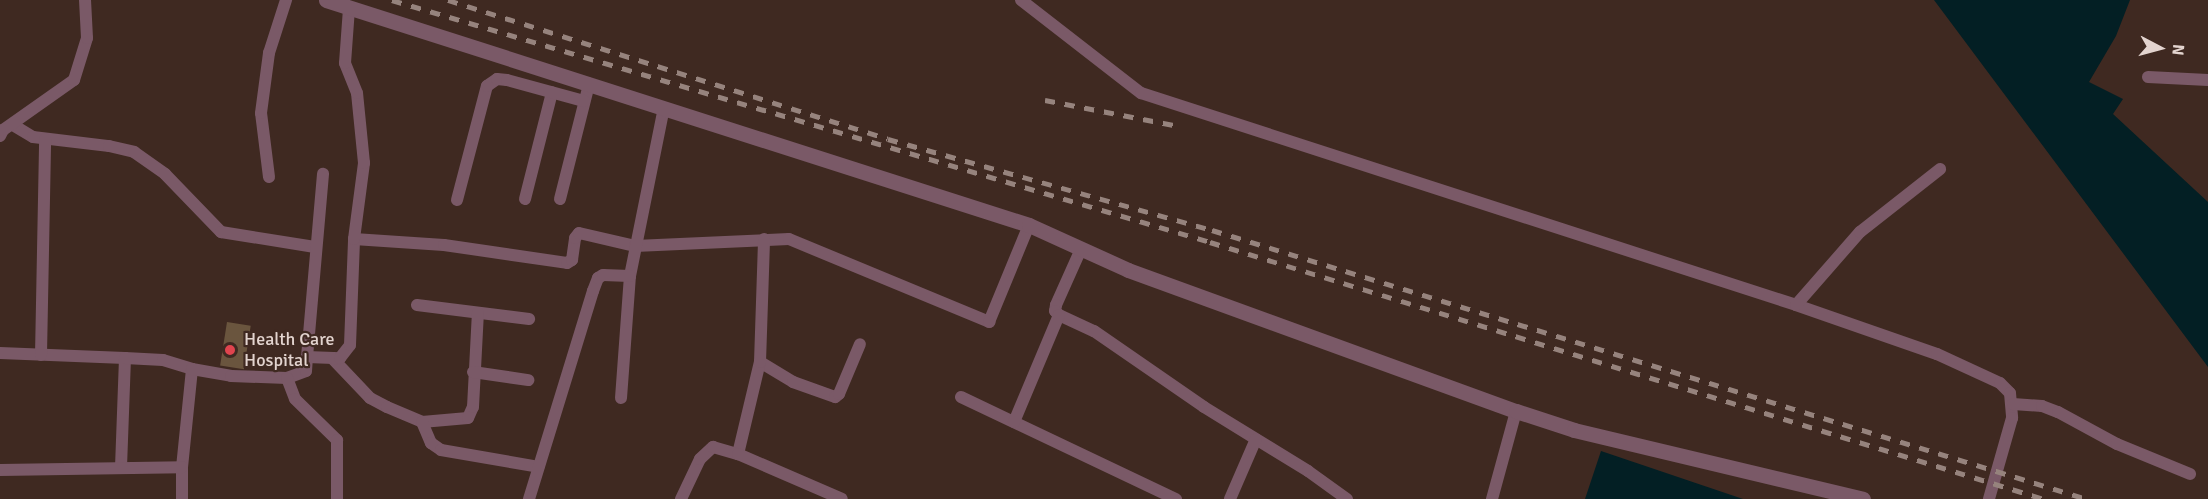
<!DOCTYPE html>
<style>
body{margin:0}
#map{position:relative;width:2208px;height:499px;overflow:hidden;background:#3f2921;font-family:Signika,sans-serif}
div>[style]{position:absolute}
.water>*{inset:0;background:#031f24}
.building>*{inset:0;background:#6a553e;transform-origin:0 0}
.minor>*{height:12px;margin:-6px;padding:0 6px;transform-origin:6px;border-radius:6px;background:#7a5967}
.tertiary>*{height:15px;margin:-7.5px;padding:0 7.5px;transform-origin:7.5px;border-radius:7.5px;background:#7a5967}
.rail>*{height:4.5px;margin-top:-2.25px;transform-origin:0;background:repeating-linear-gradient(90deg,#96837d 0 10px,transparent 0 20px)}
.dots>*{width:16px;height:16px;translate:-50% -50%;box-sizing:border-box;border:3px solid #3f2921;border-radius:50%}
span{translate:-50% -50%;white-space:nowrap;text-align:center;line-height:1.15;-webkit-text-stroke:4.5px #3f2921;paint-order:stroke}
.poi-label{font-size:18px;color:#e3d4cf}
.left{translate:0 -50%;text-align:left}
.north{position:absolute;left:2130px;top:18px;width:60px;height:60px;-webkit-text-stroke:4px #3f2921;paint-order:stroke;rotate:96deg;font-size:16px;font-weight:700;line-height:24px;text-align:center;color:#e3d4cf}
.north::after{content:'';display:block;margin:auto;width:21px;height:27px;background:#e3d4cf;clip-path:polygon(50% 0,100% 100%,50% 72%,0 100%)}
</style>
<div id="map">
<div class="water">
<i style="clip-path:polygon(1934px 0,2130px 0,2116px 36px,2089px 82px,2123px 99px,2113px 114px,2208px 202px,2208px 367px)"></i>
<i style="clip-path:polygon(1601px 451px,1743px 499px,1585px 499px)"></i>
</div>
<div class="building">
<i style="left:227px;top:322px;width:24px;height:44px;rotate:9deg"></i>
</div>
<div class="minor">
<i style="left:1021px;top:0;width:152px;rotate:37.8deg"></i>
<i style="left:1141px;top:93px;width:688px;rotate:17.93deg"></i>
<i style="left:1796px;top:305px;width:149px;rotate:19.2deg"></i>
<i style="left:1937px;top:354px;width:69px;rotate:24.7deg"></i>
<i style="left:2000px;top:383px;width:14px;rotate:45deg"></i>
<i style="left:2010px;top:393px;width:25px;rotate:85deg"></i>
<i style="left:2012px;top:418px;width:84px;rotate:105.9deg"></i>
<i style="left:2148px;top:77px;width:60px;rotate:2.9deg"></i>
<i style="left:13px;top:125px;width:23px;rotate:31deg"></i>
<i style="left:33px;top:137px;width:77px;rotate:6.8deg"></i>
<i style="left:109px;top:146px;width:26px;rotate:13deg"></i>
<i style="left:134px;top:152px;width:38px;rotate:35deg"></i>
<i style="left:165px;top:174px;width:81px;rotate:46deg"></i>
<i style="left:221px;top:232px;width:95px;rotate:9.1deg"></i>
<i style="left:0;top:136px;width:7px;rotate:-63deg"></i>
<i style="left:3px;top:130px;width:87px;rotate:-35.2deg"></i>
<i style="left:74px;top:80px;width:44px;rotate:-72.8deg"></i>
<i style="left:87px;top:38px;width:38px;rotate:-93deg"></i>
<i style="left:269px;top:177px;width:64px;rotate:-97.1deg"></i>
<i style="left:261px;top:113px;width:61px;rotate:-82.4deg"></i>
<i style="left:269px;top:53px;width:56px;rotate:-72.2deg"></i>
<i style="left:525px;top:199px;width:110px;rotate:-75.8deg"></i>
<i style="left:560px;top:199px;width:119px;rotate:-75.8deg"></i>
<i style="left:457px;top:200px;width:118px;rotate:-75.3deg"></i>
<i style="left:487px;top:86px;width:12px;rotate:-35deg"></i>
<i style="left:497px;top:79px;width:10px;rotate:6deg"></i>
<i style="left:507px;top:80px;width:80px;rotate:15.3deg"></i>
<i style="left:354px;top:239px;width:90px;rotate:3.8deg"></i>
<i style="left:444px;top:245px;width:124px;rotate:8.3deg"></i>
<i style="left:567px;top:263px;width:6px;rotate:-31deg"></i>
<i style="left:572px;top:260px;width:22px;rotate:-82deg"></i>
<i style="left:575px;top:238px;width:6px;rotate:-51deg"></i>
<i style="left:579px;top:233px;width:57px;rotate:13.1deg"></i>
<i style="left:635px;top:246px;width:154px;rotate:-2.6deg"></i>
<i style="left:789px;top:239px;width:217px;rotate:22.5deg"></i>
<i style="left:989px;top:322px;width:105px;rotate:-67.6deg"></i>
<i style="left:1081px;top:249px;width:61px;rotate:114.1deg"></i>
<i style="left:1056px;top:305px;width:6px;rotate:99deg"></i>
<i style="left:1055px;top:311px;width:6px;rotate:45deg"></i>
<i style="left:1059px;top:315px;width:38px;rotate:25deg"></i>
<i style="left:1094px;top:331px;width:134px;rotate:34.6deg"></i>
<i style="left:1204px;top:407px;width:122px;rotate:31.6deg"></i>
<i style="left:1308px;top:471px;width:48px;rotate:35.7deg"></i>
<i style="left:417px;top:305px;width:113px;rotate:7.1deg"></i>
<i style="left:1796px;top:305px;width:97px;rotate:-48.8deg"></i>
<i style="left:1860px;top:232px;width:102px;rotate:-38.2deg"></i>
<i style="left:0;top:353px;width:125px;rotate:2.3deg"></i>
<i style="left:125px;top:358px;width:110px;rotate:92.1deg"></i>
<i style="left:41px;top:355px;width:216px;rotate:-88.9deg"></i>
<i style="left:307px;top:357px;width:184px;rotate:-85deg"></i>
<i style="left:125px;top:358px;width:38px;rotate:3deg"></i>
<i style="left:163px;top:360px;width:30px;rotate:17deg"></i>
<i style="left:192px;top:369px;width:99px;rotate:95.8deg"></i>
<i style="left:182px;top:467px;width:32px;rotate:90deg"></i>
<i style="left:333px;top:359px;width:54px;rotate:46.5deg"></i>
<i style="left:370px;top:398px;width:19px;rotate:28deg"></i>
<i style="left:387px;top:407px;width:38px;rotate:23deg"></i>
<i style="left:422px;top:422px;width:46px;rotate:-5deg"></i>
<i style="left:468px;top:418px;width:12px;rotate:-66deg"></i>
<i style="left:473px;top:407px;width:94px;rotate:-87deg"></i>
<i style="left:760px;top:362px;width:39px;rotate:31deg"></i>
<i style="left:793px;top:382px;width:45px;rotate:19.7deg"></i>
<i style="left:835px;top:397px;width:5px;rotate:-37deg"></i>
<i style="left:839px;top:394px;width:54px;rotate:-67.2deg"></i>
<i style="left:192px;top:369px;width:40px;rotate:10deg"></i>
<i style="left:231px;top:376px;width:56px;rotate:2deg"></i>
<i style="left:287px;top:378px;width:20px;rotate:-20deg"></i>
<i style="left:306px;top:371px;width:14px;rotate:-86deg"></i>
<i style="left:307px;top:357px;width:33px;rotate:2deg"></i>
<i style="left:340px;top:358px;width:16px;rotate:-52deg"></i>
<i style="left:350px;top:345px;width:106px;rotate:-87.8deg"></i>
<i style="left:354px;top:239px;width:77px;rotate:-82.5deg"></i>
<i style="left:364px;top:163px;width:70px;rotate:-95.7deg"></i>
<i style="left:357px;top:93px;width:32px;rotate:-112deg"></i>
<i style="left:345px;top:63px;width:55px;rotate:-85.8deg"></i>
<i style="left:473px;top:372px;width:56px;rotate:8.3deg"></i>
<i style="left:287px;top:378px;width:22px;rotate:69deg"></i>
<i style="left:295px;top:399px;width:59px;rotate:44.3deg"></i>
<i style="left:337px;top:440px;width:59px;rotate:90deg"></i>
<i style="left:961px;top:397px;width:238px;rotate:25.4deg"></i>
<i style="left:621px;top:398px;width:122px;rotate:-85.8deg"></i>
<i style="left:630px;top:276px;width:171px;rotate:-78.6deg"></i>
<i style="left:2013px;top:404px;width:29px;rotate:4deg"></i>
<i style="left:2042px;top:406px;width:17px;rotate:21deg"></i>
<i style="left:2058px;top:412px;width:67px;rotate:28.5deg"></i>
<i style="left:2117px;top:444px;width:79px;rotate:22.3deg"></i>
<i style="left:422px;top:422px;width:23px;rotate:67deg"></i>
<i style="left:431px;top:443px;width:12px;rotate:35deg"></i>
<i style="left:441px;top:450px;width:99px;rotate:9.8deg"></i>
<i style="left:1014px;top:422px;width:116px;rotate:-67.2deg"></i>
<i style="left:738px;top:454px;width:95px;rotate:-76.6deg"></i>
<i style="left:760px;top:362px;width:123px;rotate:-88.1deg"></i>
<i style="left:0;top:470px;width:182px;rotate:-0.9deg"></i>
<i style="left:529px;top:499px;width:218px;rotate:-72.9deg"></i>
<i style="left:593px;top:291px;width:14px;rotate:-69deg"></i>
<i style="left:598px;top:278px;width:6px;rotate:-31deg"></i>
<i style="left:603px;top:275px;width:27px;rotate:2deg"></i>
<i style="left:681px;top:499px;width:44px;rotate:-64.6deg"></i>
<i style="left:700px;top:459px;width:18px;rotate:-43deg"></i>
<i style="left:713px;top:447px;width:26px;rotate:16deg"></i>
<i style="left:738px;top:454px;width:113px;rotate:23.4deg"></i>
<i style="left:1230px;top:499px;width:65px;rotate:-66.6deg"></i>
<i style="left:1492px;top:499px;width:91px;rotate:-74.7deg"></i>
</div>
<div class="tertiary">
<i style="left:326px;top:0;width:738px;rotate:17.75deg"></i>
<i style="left:1029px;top:225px;width:109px;rotate:24.4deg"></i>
<i style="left:1128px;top:270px;width:413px;rotate:20deg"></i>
<i style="left:1516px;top:411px;width:61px;rotate:18.1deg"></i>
<i style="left:1574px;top:430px;width:297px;rotate:13.4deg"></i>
</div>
<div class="rail">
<i style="left:392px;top:0;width:853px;rotate:16.48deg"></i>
<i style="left:1210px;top:242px;width:873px;rotate:17.13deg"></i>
<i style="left:448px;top:0;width:461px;rotate:17.5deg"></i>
<i style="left:888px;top:139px;width:337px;rotate:15.7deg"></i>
<i style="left:1212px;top:230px;width:915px;rotate:17.09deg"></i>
<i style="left:1045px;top:100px;width:131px;rotate:11deg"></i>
</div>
<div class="dots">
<i style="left:230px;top:350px;background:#e0444e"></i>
</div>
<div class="poi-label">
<span class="left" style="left:244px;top:350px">Health Care<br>Hospital</span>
</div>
<div class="north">N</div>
</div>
